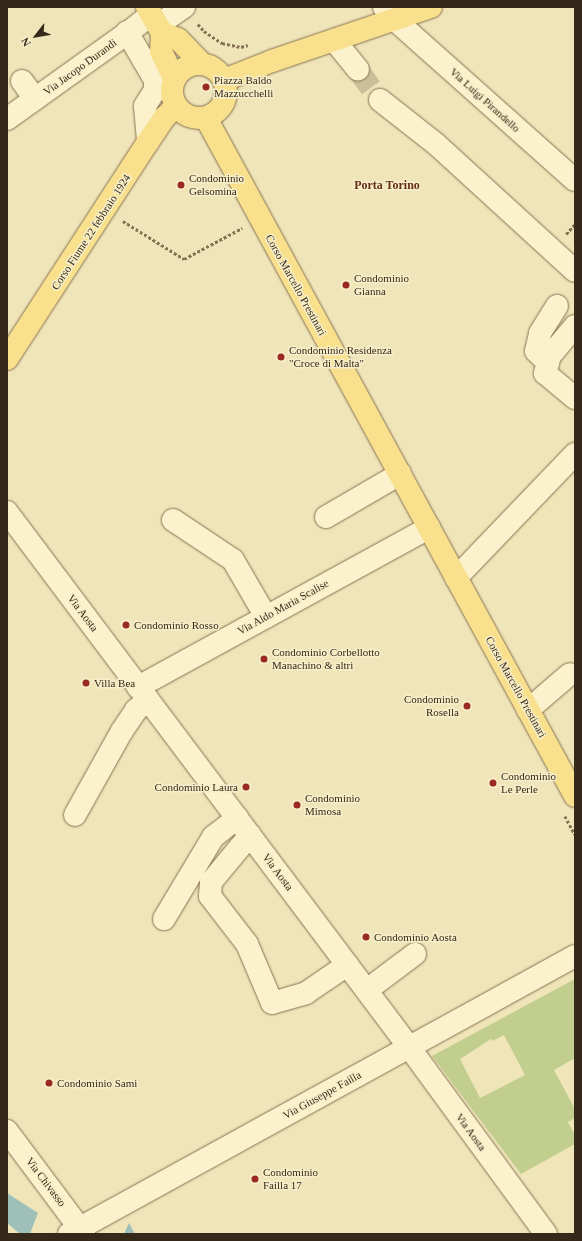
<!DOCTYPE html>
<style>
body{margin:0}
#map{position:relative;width:582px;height:1241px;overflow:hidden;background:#f0e5b9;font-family:"Times New Roman",serif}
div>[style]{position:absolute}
.green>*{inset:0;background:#c1ce8d}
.water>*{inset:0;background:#9ec0b9}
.minor-tunnel>*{height:22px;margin-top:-11px;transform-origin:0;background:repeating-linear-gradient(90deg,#cbbf99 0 22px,transparent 0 33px)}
.path>*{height:2.5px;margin-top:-1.25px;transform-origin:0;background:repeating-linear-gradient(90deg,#877353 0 3px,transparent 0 5px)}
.roads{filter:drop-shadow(0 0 1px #877353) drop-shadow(0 0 1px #877353)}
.minor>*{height:22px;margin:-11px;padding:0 11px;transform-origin:11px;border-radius:11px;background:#fbf1cc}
.major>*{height:22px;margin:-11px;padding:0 11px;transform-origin:11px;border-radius:11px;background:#f8e08c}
.major>.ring{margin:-11px;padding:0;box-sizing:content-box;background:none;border:22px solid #f8e08c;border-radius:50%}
.dots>*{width:11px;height:11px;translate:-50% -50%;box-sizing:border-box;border:2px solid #f7eec9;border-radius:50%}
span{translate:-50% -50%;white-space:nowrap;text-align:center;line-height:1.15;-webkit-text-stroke:3px #f7eec9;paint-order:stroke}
.street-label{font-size:11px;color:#352919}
.poi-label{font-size:11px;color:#352919}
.left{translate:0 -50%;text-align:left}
.right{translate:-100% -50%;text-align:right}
.neighbourhood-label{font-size:12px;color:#642d16;font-weight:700}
.frame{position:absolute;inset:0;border:8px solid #352919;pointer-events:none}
.north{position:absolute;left:16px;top:16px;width:40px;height:40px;-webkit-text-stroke:3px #f7eec9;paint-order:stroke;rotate:239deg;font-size:11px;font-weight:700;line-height:16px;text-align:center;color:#352919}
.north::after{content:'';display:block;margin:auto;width:14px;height:18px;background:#352919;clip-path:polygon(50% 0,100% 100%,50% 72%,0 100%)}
</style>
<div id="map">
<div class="green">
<i style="clip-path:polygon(evenodd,575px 979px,575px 1058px,554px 1070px,575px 1109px,575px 1118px,568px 1122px,575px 1135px,575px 1144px,521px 1174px,432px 1056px,575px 979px,504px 1035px,525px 1075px,480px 1098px,460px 1059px,491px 1039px,492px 1041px,504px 1035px)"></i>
</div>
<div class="water">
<i style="clip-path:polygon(7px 1193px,38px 1213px,30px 1234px,20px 1234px,7px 1223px)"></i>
<i style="clip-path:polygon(129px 1223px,135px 1234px,124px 1234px)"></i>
</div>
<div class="minor-tunnel">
<i style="left:358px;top:70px;width:37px;rotate:54deg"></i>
</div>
<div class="path">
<i style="left:198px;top:24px;width:9px;rotate:49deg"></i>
<i style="left:204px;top:31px;width:22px;rotate:34deg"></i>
<i style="left:222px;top:43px;width:19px;rotate:12deg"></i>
<i style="left:241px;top:47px;width:7px;rotate:-16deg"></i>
<i style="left:123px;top:221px;width:72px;rotate:31.9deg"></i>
<i style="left:184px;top:259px;width:66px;rotate:-28.1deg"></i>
<i style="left:566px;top:234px;width:13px;rotate:-48deg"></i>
<i style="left:565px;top:816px;width:21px;rotate:62deg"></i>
</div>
<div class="roads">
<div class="minor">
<i style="left:384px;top:7px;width:16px;rotate:50deg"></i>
<i style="left:394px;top:19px;width:242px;rotate:41.7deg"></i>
<i style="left:158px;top:25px;width:32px;rotate:-35deg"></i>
<i style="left:127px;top:32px;width:56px;rotate:59.7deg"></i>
<i style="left:155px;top:80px;width:10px;rotate:90deg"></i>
<i style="left:155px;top:90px;width:19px;rotate:122deg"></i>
<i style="left:145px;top:106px;width:36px;rotate:85deg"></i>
<i style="left:334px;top:40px;width:38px;rotate:51deg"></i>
<i style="left:22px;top:81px;width:22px;rotate:54deg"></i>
<i style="left:380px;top:100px;width:71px;rotate:38.2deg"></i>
<i style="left:436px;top:144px;width:188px;rotate:42.4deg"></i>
<i style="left:7px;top:119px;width:156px;rotate:-35.6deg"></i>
<i style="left:134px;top:28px;width:22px;rotate:-39deg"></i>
<i style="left:575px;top:326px;width:39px;rotate:130deg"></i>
<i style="left:550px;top:356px;width:18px;rotate:106deg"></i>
<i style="left:545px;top:373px;width:39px;rotate:40deg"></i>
<i style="left:548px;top:363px;width:17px;rotate:-135deg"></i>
<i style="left:536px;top:351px;width:18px;rotate:-77deg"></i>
<i style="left:540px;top:333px;width:32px;rotate:-58deg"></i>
<i style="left:7px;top:512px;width:669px;rotate:53.08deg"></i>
<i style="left:409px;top:1047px;width:232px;rotate:53.8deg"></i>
<i style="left:326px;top:517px;width:86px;rotate:-30.2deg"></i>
<i style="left:173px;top:520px;width:72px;rotate:33.7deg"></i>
<i style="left:233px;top:560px;width:66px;rotate:59.9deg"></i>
<i style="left:456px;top:578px;width:172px;rotate:-46.2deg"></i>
<i style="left:138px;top:687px;width:332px;rotate:-28.7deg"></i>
<i style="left:528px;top:710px;width:55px;rotate:-40.6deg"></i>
<i style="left:75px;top:815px;width:96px;rotate:-60.8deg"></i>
<i style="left:122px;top:731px;width:25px;rotate:-56deg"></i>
<i style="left:136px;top:710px;width:16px;rotate:-40deg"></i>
<i style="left:250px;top:835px;width:61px;rotate:129.7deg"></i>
<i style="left:211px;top:882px;width:14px;rotate:94deg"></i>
<i style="left:210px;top:896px;width:61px;rotate:52.4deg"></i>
<i style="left:247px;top:944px;width:64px;rotate:67deg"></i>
<i style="left:272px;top:1003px;width:35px;rotate:-16deg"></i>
<i style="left:306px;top:993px;width:50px;rotate:-34.3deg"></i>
<i style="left:164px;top:919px;width:96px;rotate:-59.1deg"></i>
<i style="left:213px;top:837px;width:31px;rotate:-38deg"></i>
<i style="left:367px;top:990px;width:60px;rotate:-36.9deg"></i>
<i style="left:7px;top:1131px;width:129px;rotate:53.2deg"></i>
<i style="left:69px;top:1234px;width:577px;rotate:-28.78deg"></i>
</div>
<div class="major">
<i style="left:147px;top:7px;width:30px;rotate:60deg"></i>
<i style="left:162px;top:33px;width:17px;rotate:21deg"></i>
<i style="left:178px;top:39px;width:35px;rotate:46deg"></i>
<i style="left:162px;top:33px;width:18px;rotate:93deg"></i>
<i style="left:161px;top:51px;width:31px;rotate:65deg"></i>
<i class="ring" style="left:172px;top:64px;width:32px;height:32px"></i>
<i style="left:224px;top:80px;width:52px;rotate:-21.6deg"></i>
<i style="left:272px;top:61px;width:168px;rotate:-18.8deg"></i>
<i style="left:206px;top:118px;width:772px;rotate:61.44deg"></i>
<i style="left:7px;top:359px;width:259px;rotate:-57deg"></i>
<i style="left:148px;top:142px;width:30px;rotate:-56deg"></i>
<i style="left:165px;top:117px;width:16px;rotate:-45deg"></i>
</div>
</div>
<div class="dots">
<i style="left:206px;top:87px;background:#9a291f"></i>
<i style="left:181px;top:185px;background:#9a291f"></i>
<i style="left:346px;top:285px;background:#9a291f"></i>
<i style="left:281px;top:357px;background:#9a291f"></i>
<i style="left:126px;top:625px;background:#9a291f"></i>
<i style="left:264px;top:659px;background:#9a291f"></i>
<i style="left:86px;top:683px;background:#9a291f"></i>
<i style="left:467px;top:706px;background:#9a291f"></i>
<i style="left:493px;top:783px;background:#9a291f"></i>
<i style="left:246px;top:787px;background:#9a291f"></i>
<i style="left:297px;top:805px;background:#9a291f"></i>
<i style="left:366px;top:937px;background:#9a291f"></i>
<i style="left:49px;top:1083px;background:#9a291f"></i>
<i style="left:255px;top:1179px;background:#9a291f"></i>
</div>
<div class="street-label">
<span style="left:80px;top:67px;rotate:-36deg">Via Jacopo Durandi</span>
<span style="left:485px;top:100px;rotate:42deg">Via Luigi Pirandello</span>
<span style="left:91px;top:232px;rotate:-57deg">Corso Fiume 22 febbraio 1924</span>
<span style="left:296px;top:285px;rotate:61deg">Corso Marcello Prestinari</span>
<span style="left:283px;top:607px;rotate:-29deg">Via Aldo Maria Scalise</span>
<span style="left:83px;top:613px;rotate:53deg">Via Aosta</span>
<span style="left:516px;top:687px;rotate:61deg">Corso Marcello Prestinari</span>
<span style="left:278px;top:872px;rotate:53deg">Via Aosta</span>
<span style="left:322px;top:1095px;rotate:-29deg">Via Giuseppe Failla</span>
<span style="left:471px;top:1132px;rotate:54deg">Via Aosta</span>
<span style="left:46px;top:1182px;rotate:53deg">Via Chivasso</span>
</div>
<div class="poi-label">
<span class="left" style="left:214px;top:87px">Piazza Baldo<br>Mazzucchelli</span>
<span class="left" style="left:189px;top:185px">Condominio<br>Gelsomina</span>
<span class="left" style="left:354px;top:285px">Condominio<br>Gianna</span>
<span class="left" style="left:289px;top:357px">Condominio Residenza<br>"Croce di Malta"</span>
<span class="left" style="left:134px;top:625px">Condominio Rosso</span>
<span class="left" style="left:272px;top:659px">Condominio Corbellotto<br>Manachino &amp; altri</span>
<span class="left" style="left:94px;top:683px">Villa Bea</span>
<span class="right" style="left:459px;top:706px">Condominio<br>Rosella</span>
<span class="left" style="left:501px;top:783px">Condominio<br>Le Perle</span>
<span class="right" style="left:238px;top:787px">Condominio Laura</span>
<span class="left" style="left:305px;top:805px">Condominio<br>Mimosa</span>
<span class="left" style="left:374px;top:937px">Condominio Aosta</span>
<span class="left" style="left:57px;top:1083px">Condominio Sami</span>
<span class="left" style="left:263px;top:1179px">Condominio<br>Failla 17</span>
</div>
<div class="neighbourhood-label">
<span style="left:387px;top:186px">Porta Torino</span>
</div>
<div class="frame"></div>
<div class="north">N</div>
</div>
